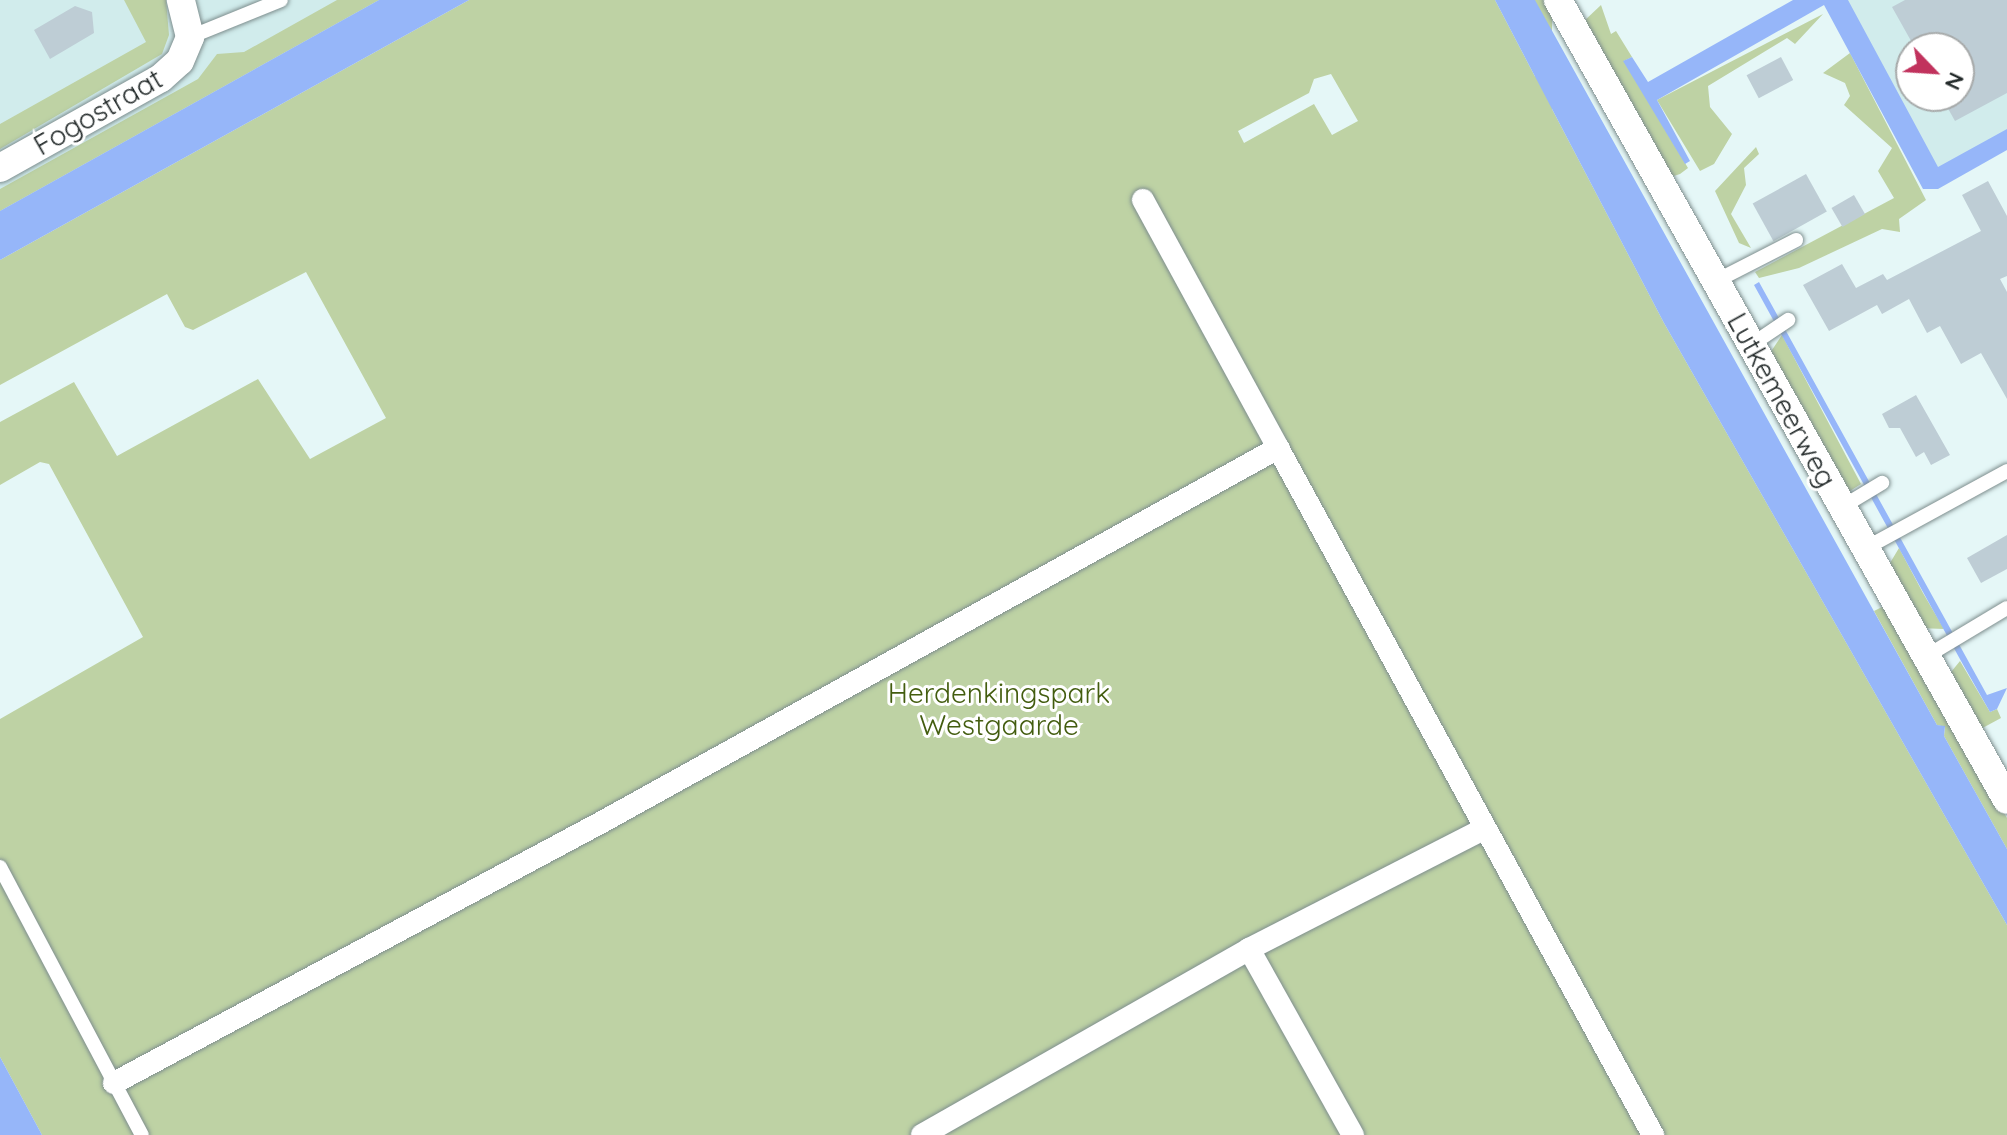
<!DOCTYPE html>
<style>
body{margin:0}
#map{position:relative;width:2007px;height:1135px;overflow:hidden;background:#e5f7f7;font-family:Quicksand,sans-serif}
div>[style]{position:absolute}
.built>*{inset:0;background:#d1ecec}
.green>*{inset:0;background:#bed2a4;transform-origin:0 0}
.water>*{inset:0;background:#96b6f9}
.building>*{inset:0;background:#becdd5;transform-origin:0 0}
.roads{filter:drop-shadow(0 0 2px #7e8e8e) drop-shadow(0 0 2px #7e8e8e)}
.service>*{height:14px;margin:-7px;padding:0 7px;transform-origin:7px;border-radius:7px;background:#fff}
.pedestrian>*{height:22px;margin:-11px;padding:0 11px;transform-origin:11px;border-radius:11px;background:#fff}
.minor>*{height:28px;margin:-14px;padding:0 14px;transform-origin:14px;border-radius:14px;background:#fff}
span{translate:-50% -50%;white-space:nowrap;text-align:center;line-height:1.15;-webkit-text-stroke:6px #fff;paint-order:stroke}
.street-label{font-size:28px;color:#232a2a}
.park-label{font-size:28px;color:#435d0f}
.north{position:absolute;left:1895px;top:32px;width:80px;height:80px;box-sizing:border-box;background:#fff;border:2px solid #a7aaaa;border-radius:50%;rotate:115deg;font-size:22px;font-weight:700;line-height:32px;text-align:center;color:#232a2a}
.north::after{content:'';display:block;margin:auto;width:28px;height:36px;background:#c1325d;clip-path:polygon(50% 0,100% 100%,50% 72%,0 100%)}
</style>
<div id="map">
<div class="built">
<i style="clip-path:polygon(0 0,403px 0,0 218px)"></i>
<i style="clip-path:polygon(evenodd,1842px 0,2007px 0,2007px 135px,1934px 175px,1842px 0,1911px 48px,1959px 48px,1959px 96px,1911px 96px,1911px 48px)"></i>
</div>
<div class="green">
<i style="clip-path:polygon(124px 0,166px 0,169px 35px,162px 54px,0 149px,0 124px,146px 42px)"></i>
<i style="clip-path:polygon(337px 0,379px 0,0 211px,0 189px,198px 79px,217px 54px,244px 52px)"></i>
<i style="clip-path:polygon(evenodd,469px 0,1495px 0,1664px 323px,2007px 925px,2007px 1135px,42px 1135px,0 1057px,0 719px,143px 637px,49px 464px,40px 462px,0 485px,0 422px,74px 382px,117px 456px,258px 379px,310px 459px,386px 418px,306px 272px,193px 330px,185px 327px,167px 294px,0 385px,0 260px,469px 0,1331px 74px,1358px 121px,1332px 135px,1314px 104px,1244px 143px,1238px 131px,1309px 93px,1314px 79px,1331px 74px)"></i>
<i style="left:1535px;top:0;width:17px;height:689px"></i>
<i style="clip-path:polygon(1601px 5px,1611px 34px,1616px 31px,1632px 57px,1624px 61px,1688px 168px,1680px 174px,1668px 178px,1583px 22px)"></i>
<i style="clip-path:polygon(1823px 14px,1795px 44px,1787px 38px,1708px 86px,1710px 107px,1732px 134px,1714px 164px,1700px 171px,1657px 100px)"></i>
<i style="clip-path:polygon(1850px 53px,1926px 200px,1899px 219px,1900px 232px,1882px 229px,1799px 268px,1759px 278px,1755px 272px,1894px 198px,1878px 171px,1892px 148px,1844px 105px,1850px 96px,1845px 83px,1823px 73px)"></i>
<i style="clip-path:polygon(1756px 147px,1759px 154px,1744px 168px,1746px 185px,1731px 214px,1751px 248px,1739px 243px,1715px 191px)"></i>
<i style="clip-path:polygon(1782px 335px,1861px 484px,1850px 491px,1843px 488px,1768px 356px)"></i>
<i style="clip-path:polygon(1899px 548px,1923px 593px,1944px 629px,1919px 628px,1887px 568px)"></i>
<i style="clip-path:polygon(1884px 606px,2007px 818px,2007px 849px,1944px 736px,1945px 727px,1937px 725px,1874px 611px)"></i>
<i style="clip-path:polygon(1960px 661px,1990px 712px,1997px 709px,2001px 718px,1977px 731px,1947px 677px)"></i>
</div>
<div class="water">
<i style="clip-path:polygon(379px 0,469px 0,0 260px,0 211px)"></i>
<i style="clip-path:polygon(1495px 0,1535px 0,1937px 725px,1945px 726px,1944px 736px,2007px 849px,2007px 925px,1664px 323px)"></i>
<i style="clip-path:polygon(1793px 0,1848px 0,1938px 167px,2007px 129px,2007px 150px,1938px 189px,1923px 189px,1824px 5px,1657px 100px,1690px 161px,1685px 164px,1623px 61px,1632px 57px,1648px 82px)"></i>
<i style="clip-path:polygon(1759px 282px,1987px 695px,2007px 688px,1997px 709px,1990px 712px,1961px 661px,1754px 285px)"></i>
<i style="clip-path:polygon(0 1057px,42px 1135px,0 1135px)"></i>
</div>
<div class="building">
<i style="clip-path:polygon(1905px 0,2007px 0,2007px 93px,1955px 121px,1941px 96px,1959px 96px,1959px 48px,1915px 48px,1892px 7px)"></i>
<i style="clip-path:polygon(75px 6px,92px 12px,94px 33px,50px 59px,34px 30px)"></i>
<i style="left:1781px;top:57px;width:26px;height:39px;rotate:62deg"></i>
<i style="left:1806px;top:174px;width:43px;height:61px;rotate:61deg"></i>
<i style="clip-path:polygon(1988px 181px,2007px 216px,2007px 276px,2000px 279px,2007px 292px,2007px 399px,1981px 353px,1961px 364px,1940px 326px,1927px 333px,1909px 299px,1882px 314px,1877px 305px,1829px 331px,1803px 285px,1842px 264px,1856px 288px,1883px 274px,1887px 280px,1981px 231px,1962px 195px)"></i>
<i style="left:1854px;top:195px;width:22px;height:26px;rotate:60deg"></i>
<i style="clip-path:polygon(1916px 395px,1950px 455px,1931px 465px,1924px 452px,1916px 457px,1900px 428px,1889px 428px,1882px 414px)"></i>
<i style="clip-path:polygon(2007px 535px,2007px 569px,1981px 583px,1967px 558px)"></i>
</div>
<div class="roads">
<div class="service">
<i style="left:190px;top:37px;width:98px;rotate:-22.1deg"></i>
<i style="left:1716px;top:281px;width:90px;rotate:-27.1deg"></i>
<i style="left:1751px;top:345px;width:45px;rotate:-34deg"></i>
<i style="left:1842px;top:507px;width:47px;rotate:-31deg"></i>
<i style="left:1866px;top:548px;width:161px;rotate:-28.6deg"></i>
<i style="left:1927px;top:656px;width:93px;rotate:-31deg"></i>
<i style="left:0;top:867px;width:303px;rotate:62.1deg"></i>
</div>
<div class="pedestrian">
<i style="left:1143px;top:200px;width:282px;rotate:61.4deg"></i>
<i style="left:1249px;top:949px;width:213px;rotate:60.8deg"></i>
<i style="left:114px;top:1083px;width:553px;rotate:-28.14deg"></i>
<i style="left:602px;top:822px;width:773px;rotate:-28.95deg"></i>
<i style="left:1278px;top:448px;width:783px;rotate:61.37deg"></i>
<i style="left:922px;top:1135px;width:376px;rotate:-29.6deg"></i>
<i style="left:1249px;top:949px;width:263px;rotate:-27.1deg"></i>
</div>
<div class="minor">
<i style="left:1558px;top:0;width:917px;rotate:60.7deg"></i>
<i style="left:0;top:168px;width:184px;rotate:-29.2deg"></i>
<i style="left:161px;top:78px;width:25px;rotate:-42deg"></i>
<i style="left:180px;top:61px;width:26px;rotate:-67deg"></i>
<i style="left:190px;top:37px;width:38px;rotate:-104deg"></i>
</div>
</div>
<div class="street-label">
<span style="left:98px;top:112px;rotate:-30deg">Fogostraat</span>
<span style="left:1782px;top:400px;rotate:61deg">Lutkemeerweg</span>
</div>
<div class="park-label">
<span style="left:999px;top:709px">Herdenkingspark<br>Westgaarde</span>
</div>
<div class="north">N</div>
</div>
